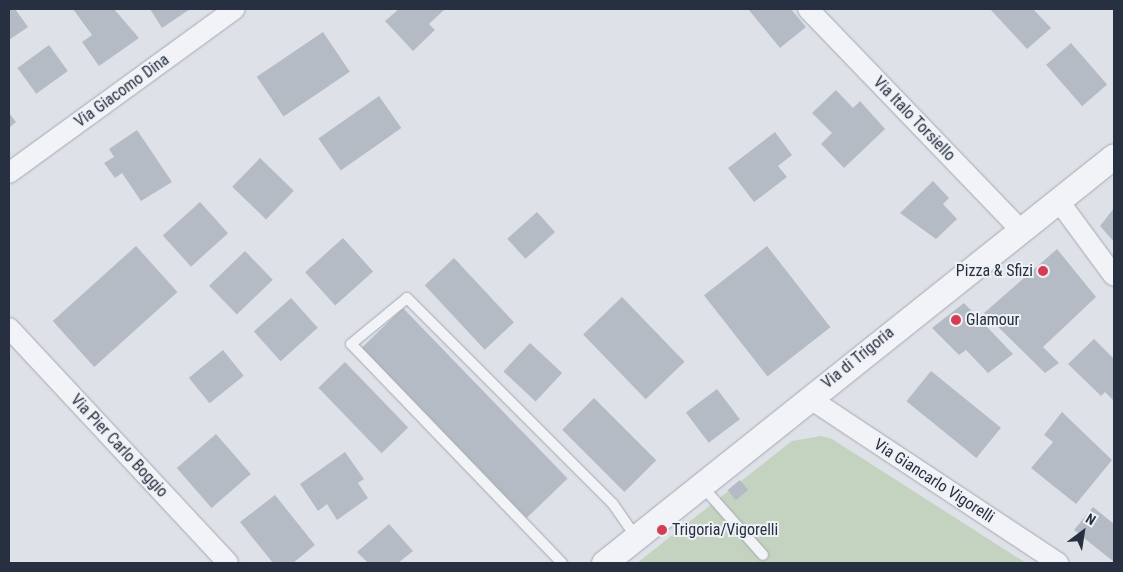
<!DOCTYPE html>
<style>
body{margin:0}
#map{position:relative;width:1123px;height:572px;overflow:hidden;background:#dee2e8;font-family:"Roboto Condensed",sans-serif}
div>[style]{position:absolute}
.green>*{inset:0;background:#c4d3bf}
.building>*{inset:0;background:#b5bbc5;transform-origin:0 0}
.roads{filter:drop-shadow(0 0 1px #a3a9b2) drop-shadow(0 0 1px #a3a9b2)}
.service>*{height:10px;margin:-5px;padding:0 5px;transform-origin:5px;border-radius:5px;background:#f1f3f7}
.minor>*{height:20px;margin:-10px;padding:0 10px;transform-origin:10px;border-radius:10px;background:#f1f3f7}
.tertiary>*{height:25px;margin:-12.5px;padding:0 12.5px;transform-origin:12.5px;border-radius:12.5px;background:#f1f3f7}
.dots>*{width:14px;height:14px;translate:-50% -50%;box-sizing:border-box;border:2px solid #eef1f6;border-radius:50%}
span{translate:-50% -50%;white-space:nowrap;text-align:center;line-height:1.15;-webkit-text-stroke:4px #eef1f6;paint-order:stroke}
.street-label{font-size:16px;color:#273040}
.poi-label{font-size:16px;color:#273040}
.right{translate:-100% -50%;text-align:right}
.left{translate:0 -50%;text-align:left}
.frame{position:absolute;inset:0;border:10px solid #273040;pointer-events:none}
.north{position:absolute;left:1058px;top:507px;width:50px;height:50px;-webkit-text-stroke:4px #eef1f6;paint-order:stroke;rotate:31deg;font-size:14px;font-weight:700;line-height:20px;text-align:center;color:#273040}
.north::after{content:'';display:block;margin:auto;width:18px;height:22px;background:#273040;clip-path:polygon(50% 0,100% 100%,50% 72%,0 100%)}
</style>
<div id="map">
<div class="green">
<i style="clip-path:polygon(821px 436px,832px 439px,1026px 563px,637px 563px,792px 441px)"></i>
</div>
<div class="building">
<i style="clip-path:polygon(9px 9px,15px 9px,28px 27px,9px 40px)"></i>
<i style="clip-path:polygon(73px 9px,114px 9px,139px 38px,99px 66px,82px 42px,92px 35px)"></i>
<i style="clip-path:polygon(150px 9px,190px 9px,162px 28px)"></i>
<i style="clip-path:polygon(399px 9px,445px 9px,429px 24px,435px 30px,413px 51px,385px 21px)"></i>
<i style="clip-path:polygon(748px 9px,791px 9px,806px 27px,780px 48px)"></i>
<i style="clip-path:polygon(990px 9px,1033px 9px,1051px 28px,1027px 49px)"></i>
<i style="left:323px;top:32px;width:48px;height:80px;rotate:56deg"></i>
<i style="left:1071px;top:43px;width:55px;height:33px;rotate:49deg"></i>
<i style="left:49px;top:45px;width:32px;height:39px;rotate:54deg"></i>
<i style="clip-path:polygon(836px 90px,853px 108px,860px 101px,885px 129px,844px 168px,821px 144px,832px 133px,812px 113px)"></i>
<i style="left:379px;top:96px;width:39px;height:74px;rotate:55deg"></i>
<i style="clip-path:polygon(9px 113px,16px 122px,9px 128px)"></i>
<i style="clip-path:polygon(137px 130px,172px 182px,141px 201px,122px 173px,115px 178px,104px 163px,114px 157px,109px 149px)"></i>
<i style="clip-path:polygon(775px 132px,792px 155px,778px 166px,787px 177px,754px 202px,728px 168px)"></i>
<i style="left:260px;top:158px;width:47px;height:40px;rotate:44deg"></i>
<i style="clip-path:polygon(933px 181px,949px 198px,943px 204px,957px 219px,936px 239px,900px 213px)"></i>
<i style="left:200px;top:202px;width:42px;height:50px;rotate:48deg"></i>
<i style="clip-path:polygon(1114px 208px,1114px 242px,1100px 226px)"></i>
<i style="left:537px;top:212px;width:27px;height:40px;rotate:48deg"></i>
<i style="left:343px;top:238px;width:45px;height:51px;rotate:48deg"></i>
<i style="left:136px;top:246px;width:62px;height:112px;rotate:48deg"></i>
<i style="left:767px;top:246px;width:103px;height:80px;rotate:52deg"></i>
<i style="clip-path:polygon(1057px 249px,1096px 297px,1043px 347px,1059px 363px,1045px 373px,984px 313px)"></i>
<i style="left:245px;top:251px;width:40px;height:50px;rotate:46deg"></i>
<i style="left:454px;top:258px;width:88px;height:40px;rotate:47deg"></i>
<i style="left:622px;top:297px;width:90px;height:54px;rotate:46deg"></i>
<i style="left:291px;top:298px;width:40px;height:50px;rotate:48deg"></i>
<i style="clip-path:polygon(964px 303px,1013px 354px,988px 373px,966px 350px,959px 355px,932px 328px)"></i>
<i style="left:403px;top:308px;width:237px;height:57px;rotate:46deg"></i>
<i style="clip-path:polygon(1094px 339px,1114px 359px,1114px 401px,1105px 392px,1101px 396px,1068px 364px)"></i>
<i style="left:530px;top:343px;width:44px;height:39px;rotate:43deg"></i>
<i style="left:223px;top:350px;width:33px;height:44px;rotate:51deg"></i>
<i style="left:345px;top:362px;width:91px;height:37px;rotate:46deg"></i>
<i style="left:931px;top:371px;width:90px;height:39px;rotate:39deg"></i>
<i style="left:717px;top:389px;width:38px;height:39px;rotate:53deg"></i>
<i style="left:594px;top:398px;width:88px;height:45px;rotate:45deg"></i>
<i style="clip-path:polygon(1062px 412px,1112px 460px,1076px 504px,1031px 468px,1053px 442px,1044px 435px)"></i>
<i style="left:216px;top:434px;width:53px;height:52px;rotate:49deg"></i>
<i style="clip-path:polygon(345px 452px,364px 479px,358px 483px,368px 498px,337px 520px,327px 504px,318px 511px,300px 484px)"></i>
<i style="left:740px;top:480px;width:13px;height:16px;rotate:51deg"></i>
<i style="clip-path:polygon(275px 495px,315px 545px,293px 563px,273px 563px,240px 522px)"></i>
<i style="clip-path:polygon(1093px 507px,1114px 524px,1114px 562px,1074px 530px)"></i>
<i style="clip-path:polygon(389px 524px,413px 551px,398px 563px,368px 563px,357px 552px)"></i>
</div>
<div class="roads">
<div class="service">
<i style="left:702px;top:486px;width:92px;rotate:48.5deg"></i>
<i style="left:562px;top:563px;width:304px;rotate:-133.9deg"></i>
<i style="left:351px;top:344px;width:72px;rotate:-39.4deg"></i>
<i style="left:407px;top:298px;width:291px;rotate:45deg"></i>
<i style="left:613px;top:504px;width:40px;rotate:55.1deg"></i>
</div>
<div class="minor">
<i style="left:808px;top:9px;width:307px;rotate:46.1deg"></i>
<i style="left:9px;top:173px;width:279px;rotate:-36deg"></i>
<i style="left:1058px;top:200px;width:94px;rotate:53.6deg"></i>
<i style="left:9px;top:328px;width:321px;rotate:47deg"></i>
<i style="left:809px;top:398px;width:299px;rotate:33.5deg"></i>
</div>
<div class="tertiary">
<i style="left:604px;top:563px;width:652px;rotate:-38.59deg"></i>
</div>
</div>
<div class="dots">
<i style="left:1043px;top:271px;background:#d43d52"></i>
<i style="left:956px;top:320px;background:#d43d52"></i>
<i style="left:662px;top:530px;background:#d43d52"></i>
</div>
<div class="street-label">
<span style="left:122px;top:91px;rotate:-36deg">Via Giacomo Dina</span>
<span style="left:914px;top:119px;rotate:46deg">Via Italo Torsiello</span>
<span style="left:858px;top:358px;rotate:-39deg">Via di Trigoria</span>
<span style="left:119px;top:446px;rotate:47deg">Via Pier Carlo Boggio</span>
<span style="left:934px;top:481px;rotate:33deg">Via Giancarlo Vigorelli</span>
</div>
<div class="poi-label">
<span class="right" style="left:1033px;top:271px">Pizza &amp; Sfizi</span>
<span class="left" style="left:966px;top:320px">Glamour</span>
<span class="left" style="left:672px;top:530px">Trigoria/Vigorelli</span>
</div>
<div class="frame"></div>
<div class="north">N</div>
</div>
